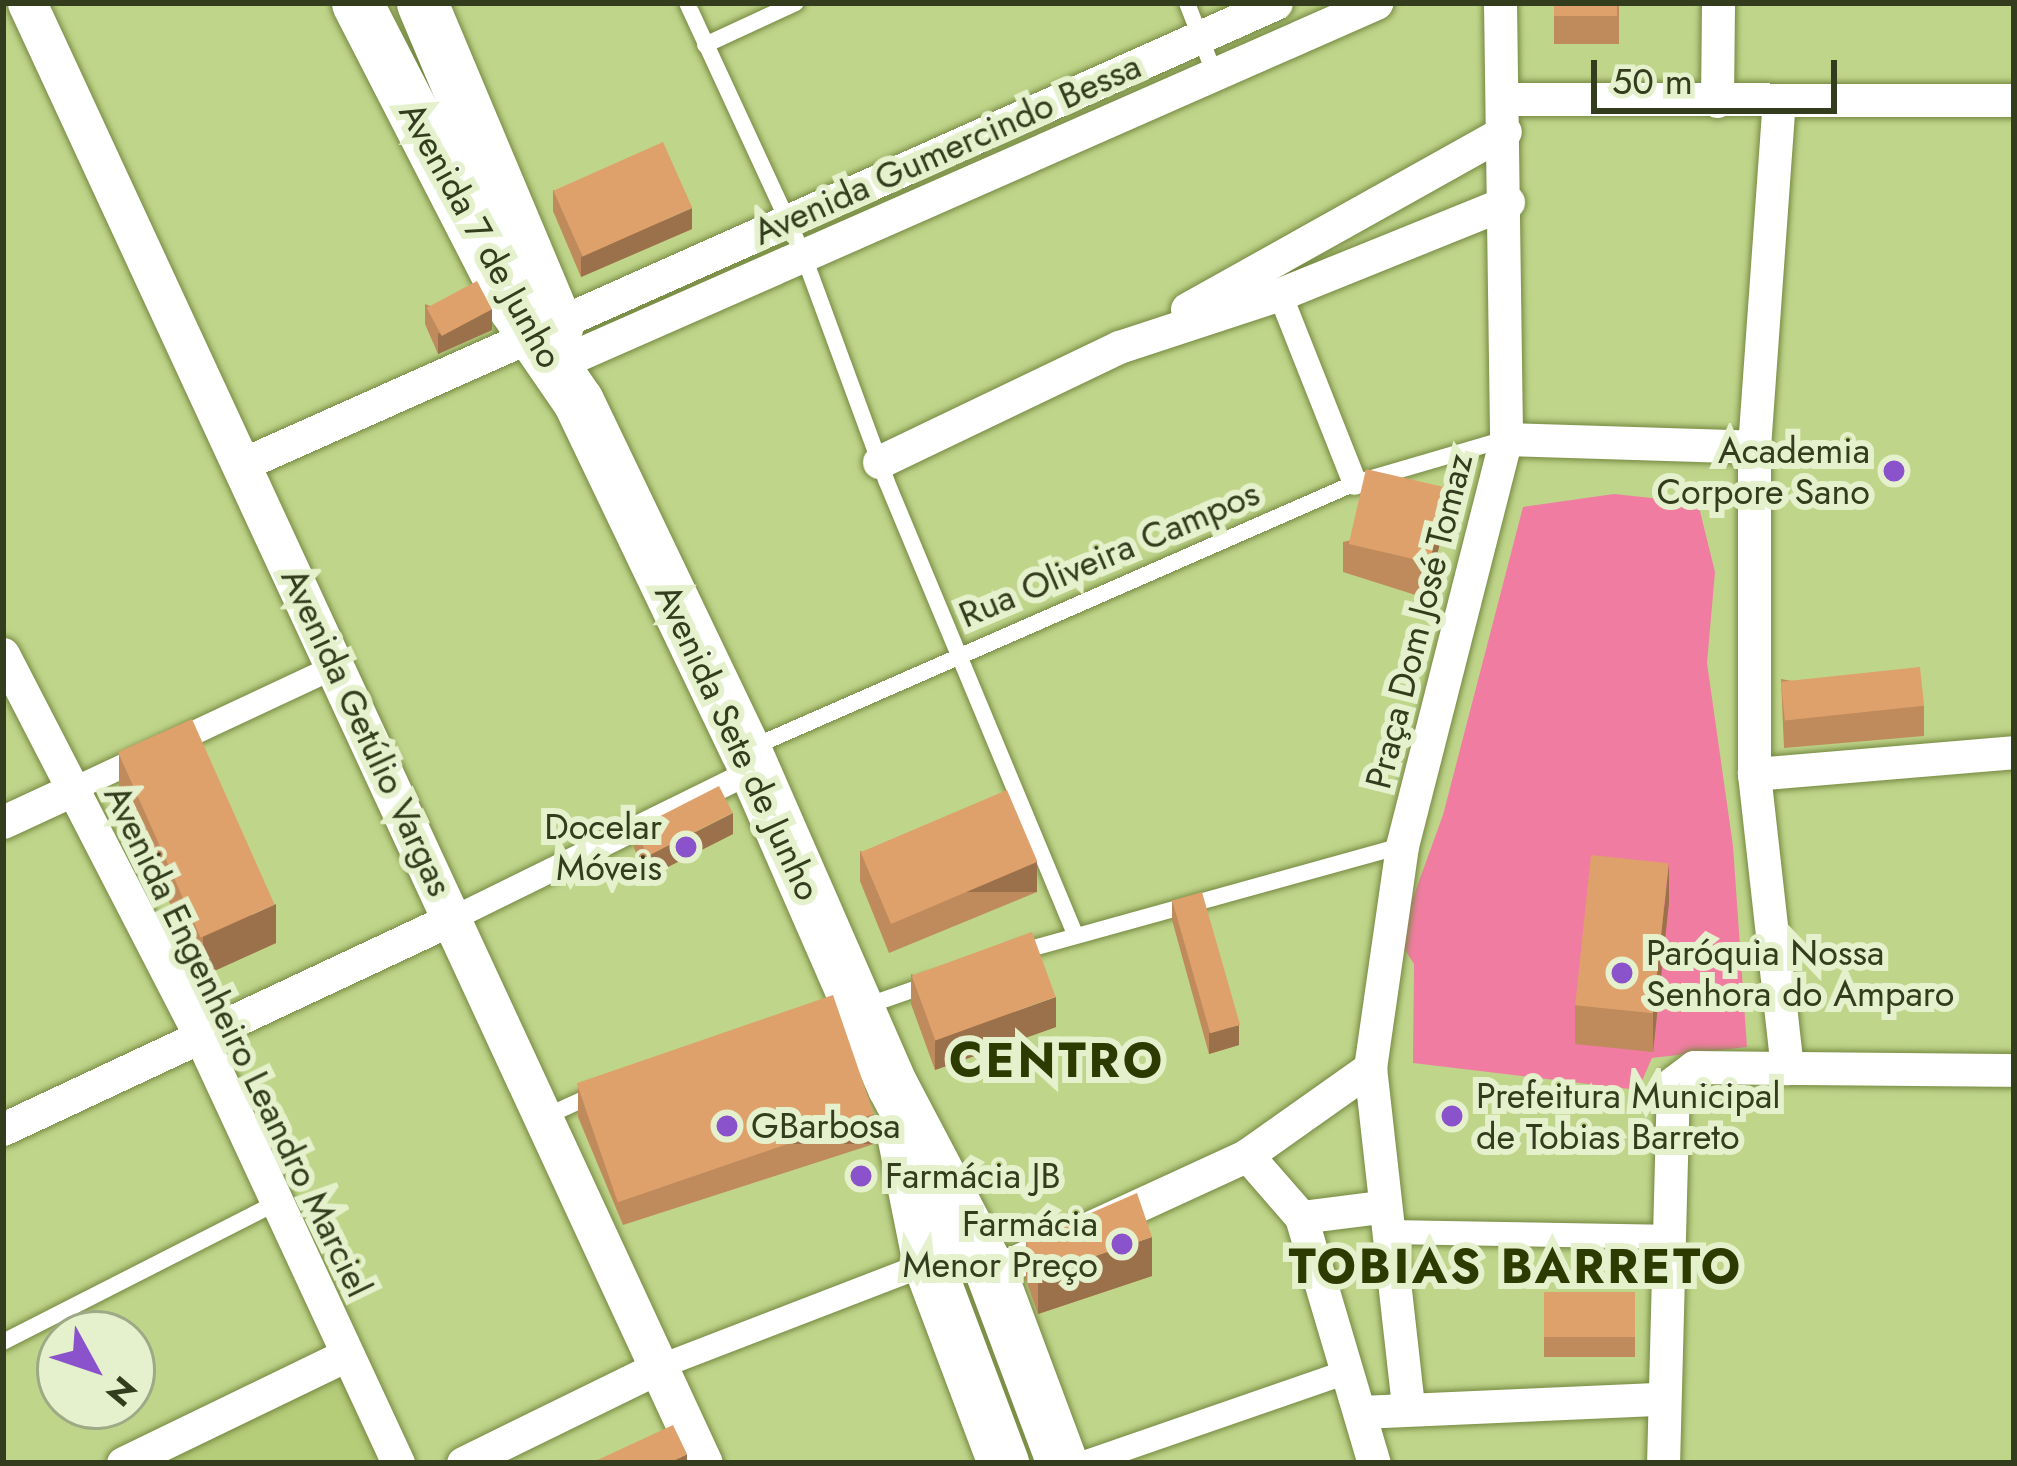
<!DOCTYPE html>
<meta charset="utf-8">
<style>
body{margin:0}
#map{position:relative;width:2017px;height:1466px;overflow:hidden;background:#bfd58a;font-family:Jost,sans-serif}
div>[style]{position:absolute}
.built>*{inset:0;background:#b5cc79}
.green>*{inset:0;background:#f07da1}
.roads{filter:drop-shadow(0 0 3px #758840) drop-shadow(0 0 3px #758840)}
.service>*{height:16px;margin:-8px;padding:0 8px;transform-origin:8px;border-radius:8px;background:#fff}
.pedestrian>*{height:24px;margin:-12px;padding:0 12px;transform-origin:12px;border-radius:12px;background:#fff}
.minor>*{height:33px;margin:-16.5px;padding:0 16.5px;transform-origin:16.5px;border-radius:16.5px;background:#fff}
.tertiary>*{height:39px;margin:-19.5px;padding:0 19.5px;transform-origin:19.5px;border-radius:19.5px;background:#fff}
.primary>*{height:51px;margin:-25.5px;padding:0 25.5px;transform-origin:25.5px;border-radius:25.5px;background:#fff}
.wall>*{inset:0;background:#bf8a5c;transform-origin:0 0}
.shaded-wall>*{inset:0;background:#9b714b;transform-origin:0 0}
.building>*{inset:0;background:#dea16b;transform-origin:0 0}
.dots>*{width:33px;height:33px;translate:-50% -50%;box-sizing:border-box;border:6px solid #e5f1cc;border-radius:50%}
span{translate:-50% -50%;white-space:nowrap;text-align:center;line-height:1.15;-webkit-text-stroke:12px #e5f1cc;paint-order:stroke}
.street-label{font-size:36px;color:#333c1d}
.poi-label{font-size:36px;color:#333c1d}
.right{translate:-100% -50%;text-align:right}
.left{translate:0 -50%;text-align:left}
.district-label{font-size:48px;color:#2e3b00;font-weight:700;letter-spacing:3px}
.frame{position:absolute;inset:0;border:6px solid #333c1d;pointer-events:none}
.north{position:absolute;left:36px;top:1310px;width:120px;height:120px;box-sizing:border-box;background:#e5f1cc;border:3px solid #9ea986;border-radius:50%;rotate:130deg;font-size:33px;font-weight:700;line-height:48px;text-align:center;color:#333c1d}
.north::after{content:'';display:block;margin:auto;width:42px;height:54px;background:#8a53cb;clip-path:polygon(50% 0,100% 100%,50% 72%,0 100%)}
.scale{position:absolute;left:1591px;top:60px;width:246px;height:54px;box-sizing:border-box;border:6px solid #333c1d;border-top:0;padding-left:15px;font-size:36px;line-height:42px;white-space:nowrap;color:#333c1d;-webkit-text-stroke:9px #e5f1cc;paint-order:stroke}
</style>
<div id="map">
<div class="built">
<i style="clip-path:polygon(342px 1372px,381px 1456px,365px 1463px,147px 1463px)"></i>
</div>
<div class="green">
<i style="clip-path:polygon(1614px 494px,1698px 503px,1715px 572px,1707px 663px,1733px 846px,1747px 1047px,1652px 1058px,1638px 1090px,1413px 1063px,1414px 964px,1398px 939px,1443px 815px,1523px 507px)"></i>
</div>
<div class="roads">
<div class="service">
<i style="left:687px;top:3px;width:277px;rotate:65.2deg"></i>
<i style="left:803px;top:254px;width:241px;rotate:69.8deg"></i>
<i style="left:886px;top:480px;width:491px;rotate:67.4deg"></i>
<i style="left:1187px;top:3px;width:77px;rotate:68.7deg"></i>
<i style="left:705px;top:45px;width:100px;rotate:-24.8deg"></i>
<i style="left:753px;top:747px;width:657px;rotate:-23.68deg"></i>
<i style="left:1355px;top:483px;width:156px;rotate:-16.3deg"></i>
<i style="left:1019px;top:952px;width:397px;rotate:-15.5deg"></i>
<i style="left:866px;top:1006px;width:70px;rotate:-19.2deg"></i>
<i style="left:549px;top:1115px;width:53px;rotate:-24.6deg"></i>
<i style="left:3px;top:1342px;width:309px;rotate:-27deg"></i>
</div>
<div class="pedestrian">
<i style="left:1280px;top:294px;width:203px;rotate:68.4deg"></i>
<i style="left:74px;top:789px;width:287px;rotate:-25.1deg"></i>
<i style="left:454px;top:918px;width:335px;rotate:-26.2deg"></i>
<i style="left:1386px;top:1232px;width:280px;rotate:1deg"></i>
<i style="left:659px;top:1367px;width:288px;rotate:-21.1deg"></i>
<i style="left:1084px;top:1463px;width:281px;rotate:-19.1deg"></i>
</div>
<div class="minor">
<i style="left:1500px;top:3px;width:436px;rotate:89.2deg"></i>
<i style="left:1502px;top:99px;width:512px;rotate:0.11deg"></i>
<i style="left:1717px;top:101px;width:98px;rotate:-89.4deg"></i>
<i style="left:1187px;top:309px;width:364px;rotate:-29.2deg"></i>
<i style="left:550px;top:367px;width:903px;rotate:-23.78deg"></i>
<i style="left:1754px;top:447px;width:347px;rotate:-85.9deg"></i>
<i style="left:879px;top:462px;width:266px;rotate:-25.6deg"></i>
<i style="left:1119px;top:347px;width:169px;rotate:-18.2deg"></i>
<i style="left:1280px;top:294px;width:246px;rotate:-22deg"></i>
<i style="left:243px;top:464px;width:1131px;rotate:-24.05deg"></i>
<i style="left:3px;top:654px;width:428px;rotate:62.7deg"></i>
<i style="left:199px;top:1034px;width:473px;rotate:65.1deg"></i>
<i style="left:1754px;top:774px;width:261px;rotate:-4.8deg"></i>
<i style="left:3px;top:822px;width:78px;rotate:-24.9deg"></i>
<i style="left:1787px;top:1068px;width:227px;rotate:0.5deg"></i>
<i style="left:3px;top:1129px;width:498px;rotate:-25.1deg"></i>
<i style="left:1247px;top:1155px;width:82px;rotate:48.9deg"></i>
<i style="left:1301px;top:1217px;width:257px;rotate:73.5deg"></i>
<i style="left:1301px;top:1217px;width:81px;rotate:-7.1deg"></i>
<i style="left:991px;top:1273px;width:282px;rotate:-24.7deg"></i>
<i style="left:1247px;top:1155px;width:151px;rotate:-35.3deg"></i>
<i style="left:1408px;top:1406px;width:340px;rotate:-96.4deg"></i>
<i style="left:1370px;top:1068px;width:224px;rotate:-81.8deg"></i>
<i style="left:1402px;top:846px;width:420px;rotate:-75.7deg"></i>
<i style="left:1506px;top:439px;width:248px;rotate:1.8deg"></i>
<i style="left:1754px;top:447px;width:327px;rotate:90deg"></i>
<i style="left:1754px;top:774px;width:296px;rotate:83.6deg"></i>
<i style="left:1787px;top:1068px;width:93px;rotate:-179.4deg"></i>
<i style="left:1694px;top:1067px;width:26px;rotate:143deg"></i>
<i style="left:1673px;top:1083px;width:380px;rotate:91.5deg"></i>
<i style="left:1360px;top:1412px;width:302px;rotate:-2.5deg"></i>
<i style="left:123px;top:1463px;width:246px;rotate:-25.8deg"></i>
<i style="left:463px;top:1463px;width:218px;rotate:-26.1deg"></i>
</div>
<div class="tertiary">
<i style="left:27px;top:3px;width:1609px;rotate:65.16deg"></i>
</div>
<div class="primary">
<i style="left:357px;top:3px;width:343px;rotate:62.8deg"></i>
<i style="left:514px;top:308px;width:113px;rotate:55.5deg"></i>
<i style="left:578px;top:401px;width:388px;rotate:64.4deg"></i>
<i style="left:746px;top:751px;width:365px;rotate:66.4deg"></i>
<i style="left:892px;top:1085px;width:212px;rotate:62.2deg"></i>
<i style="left:991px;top:1273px;width:203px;rotate:69.5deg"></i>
<i style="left:422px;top:3px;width:350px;rotate:67.2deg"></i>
<i style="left:903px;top:1139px;width:126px;rotate:78.6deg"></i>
<i style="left:928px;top:1263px;width:214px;rotate:69.4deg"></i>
</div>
</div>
<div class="wall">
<i style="left:1554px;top:3px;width:65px;height:41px"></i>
<i style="clip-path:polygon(553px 190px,692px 229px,581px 277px,553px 211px)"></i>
<i style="clip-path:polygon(425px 304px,492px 330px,438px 354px,425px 324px)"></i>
<i style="clip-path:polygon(1447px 518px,1425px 598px,1343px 572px,1343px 542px)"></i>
<i style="clip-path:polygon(1781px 679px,1924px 706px,1924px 736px,1784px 748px)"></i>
<i style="clip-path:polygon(119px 753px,276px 943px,203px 976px,119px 792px)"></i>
<i style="clip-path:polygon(634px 828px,733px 834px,648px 877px,634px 848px)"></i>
<i style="clip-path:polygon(860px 851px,1037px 892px,889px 953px,860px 881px)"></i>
<i style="clip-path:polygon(1172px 900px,1239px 1045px,1209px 1054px,1172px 920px)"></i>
<i style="clip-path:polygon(1669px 902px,1653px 1052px,1575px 1044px,1575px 1005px)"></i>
<i style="clip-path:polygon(911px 974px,1056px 1027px,935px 1070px,911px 1004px)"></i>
<i style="clip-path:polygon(578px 1088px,874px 1144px,623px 1225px,578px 1117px)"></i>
<i style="clip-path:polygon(1026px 1241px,1152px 1276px,1038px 1314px,1026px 1280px)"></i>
<i style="left:1635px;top:1292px;width:65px;height:91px;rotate:90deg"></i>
</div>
<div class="shaded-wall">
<i style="clip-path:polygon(692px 208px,692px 229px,581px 277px,581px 257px)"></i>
<i style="clip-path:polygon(492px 309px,492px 330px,438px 354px,438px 334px)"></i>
<i style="clip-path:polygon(1447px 488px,1447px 518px,1425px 598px,1425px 568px)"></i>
<i style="clip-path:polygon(733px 813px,733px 834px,648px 877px,648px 856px)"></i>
<i style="left:1037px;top:862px;width:30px;height:160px;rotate:90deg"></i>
<i style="clip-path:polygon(1669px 863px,1669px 902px,1653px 1052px,1653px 1013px)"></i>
<i style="clip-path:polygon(276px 904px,276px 943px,203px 976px,203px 937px)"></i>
<i style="clip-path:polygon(1056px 997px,1056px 1027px,935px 1070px,935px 1040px)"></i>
<i style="clip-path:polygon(1239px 1025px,1239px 1045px,1209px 1054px,1209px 1033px)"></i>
<i style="left:874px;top:1114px;width:30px;height:264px;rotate:90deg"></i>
<i style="clip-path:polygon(1152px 1237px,1152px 1276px,1038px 1314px,1038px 1275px)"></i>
<i style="clip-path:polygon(687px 1454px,687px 1463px,669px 1463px)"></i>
</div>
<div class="building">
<i style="left:1554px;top:3px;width:63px;height:13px"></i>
<i style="left:663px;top:142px;width:72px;height:120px;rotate:66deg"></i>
<i style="left:477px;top:281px;width:32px;height:57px;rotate:62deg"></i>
<i style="left:1366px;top:469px;width:83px;height:77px;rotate:13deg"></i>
<i style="left:1920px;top:667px;width:39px;height:140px;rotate:84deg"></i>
<i style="left:192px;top:719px;width:203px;height:81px;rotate:66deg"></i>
<i style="left:719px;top:786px;width:30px;height:95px;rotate:63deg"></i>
<i style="left:1007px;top:790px;width:78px;height:159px;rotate:67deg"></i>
<i style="left:1591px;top:855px;width:78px;height:151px;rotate:6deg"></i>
<i style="left:1202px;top:892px;width:138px;height:31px;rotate:74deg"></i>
<i style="left:1032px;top:932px;width:69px;height:128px;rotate:70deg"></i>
<i style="left:833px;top:995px;width:126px;height:271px;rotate:71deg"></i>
<i style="clip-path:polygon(1137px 1193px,1152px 1237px,1038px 1275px,1026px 1241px)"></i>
<i style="left:1635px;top:1292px;width:45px;height:91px;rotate:90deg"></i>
<i style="clip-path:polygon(673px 1425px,687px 1454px,669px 1463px,591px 1463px)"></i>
</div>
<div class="dots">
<i style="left:1894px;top:471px;background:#8a53cb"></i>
<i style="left:686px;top:847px;background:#8a53cb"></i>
<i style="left:1622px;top:973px;background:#8a53cb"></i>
<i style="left:1452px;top:1116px;background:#8a53cb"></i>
<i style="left:727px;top:1126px;background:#8a53cb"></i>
<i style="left:861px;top:1176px;background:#8a53cb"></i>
<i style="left:1122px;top:1244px;background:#8a53cb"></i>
</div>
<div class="street-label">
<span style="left:947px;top:149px;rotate:-24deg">Avenida Gumercindo Bessa</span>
<span style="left:481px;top:235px;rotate:61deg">Avenida 7 de Junho</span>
<span style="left:1109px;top:554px;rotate:-23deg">Rua Oliveira Campos</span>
<span style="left:1419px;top:621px;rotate:-76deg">Praça Dom José Tomaz</span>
<span style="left:367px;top:732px;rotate:65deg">Avenida Getúlio Vargas</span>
<span style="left:738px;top:742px;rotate:65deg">Avenida Sete de Junho</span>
<span style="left:238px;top:1041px;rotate:64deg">Avenida Engenheiro Leandro Marciel</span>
</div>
<div class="poi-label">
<span class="right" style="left:1870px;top:471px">Academia<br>Corpore Sano</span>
<span class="right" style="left:662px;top:847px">Docelar<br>Móveis</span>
<span class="left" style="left:1646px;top:973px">Paróquia Nossa<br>Senhora do Amparo</span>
<span class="left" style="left:1476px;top:1116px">Prefeitura Municipal<br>de Tobias Barreto</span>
<span class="left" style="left:751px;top:1126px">GBarbosa</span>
<span class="left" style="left:885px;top:1176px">Farmácia JB</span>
<span class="right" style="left:1098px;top:1244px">Farmácia<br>Menor Preço</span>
</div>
<div class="district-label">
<span style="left:1057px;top:1061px">CENTRO</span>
<span style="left:1516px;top:1267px">TOBIAS BARRETO</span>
</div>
<div class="frame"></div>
<div class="north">N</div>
<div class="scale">50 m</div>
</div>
